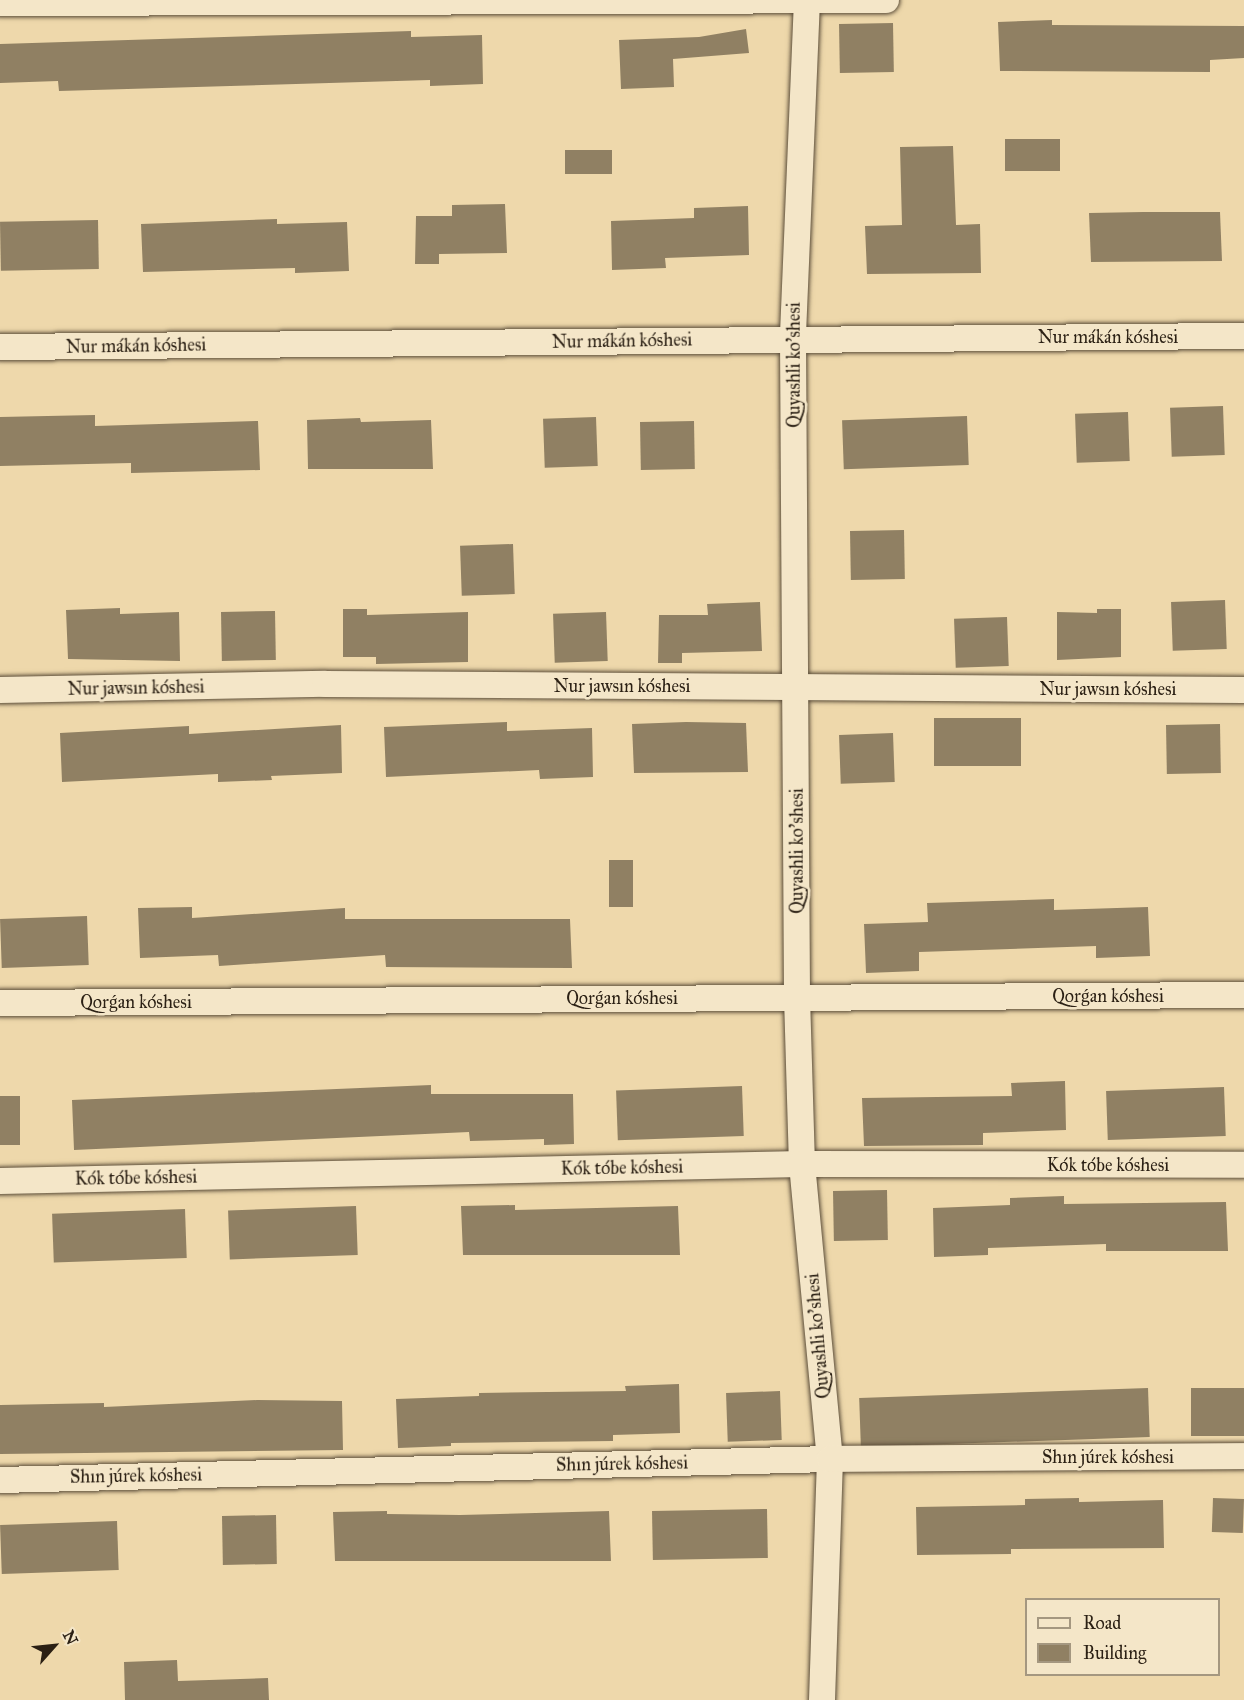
<!DOCTYPE html>
<meta charset="utf-8">
<style>
body{margin:0}
#map{position:relative;width:1244px;height:1700px;overflow:hidden;background:#eed8ab;font-family:"IM FELL Great Primer",serif}
div>[style]{position:absolute}
.building>*{inset:0;background:#908063;transform-origin:0 0}
.roads{filter:drop-shadow(0 0 2px #5c4e3a) drop-shadow(0 0 2px #5c4e3a)}
.street>*{height:26px;margin:-13px;padding:0 13px;transform-origin:13px;border-radius:13px;background:#f4e6c8}
span{translate:-50% -50%;white-space:nowrap;text-align:center;line-height:1.15;-webkit-text-stroke:5px #f4e6c8;paint-order:stroke}
.street-label{font-size:18px;color:#2b2014}
.legend{position:absolute;left:1025px;top:1598px;width:195px;height:78px;box-sizing:border-box;background:#f4e6c8;border:2px solid #a49780;margin:0;padding:8px 10px;list-style:none;font-size:18px;color:#2b2014}
.legend li{display:flex;align-items:center;gap:12px;height:30px}
.legend b{width:30px;border:2px solid #a49780}
.north{position:absolute;left:24px;top:1616px;width:60px;height:60px;-webkit-text-stroke:4px #f4e6c8;paint-order:stroke;rotate:63deg;font-size:16px;font-weight:700;line-height:24px;text-align:center;color:#2b2014}
.north::after{content:'';display:block;margin:auto;width:21px;height:27px;background:#2b2014;clip-path:polygon(50% 0,100% 100%,50% 72%,0 100%)}
</style>
<div id="map">
<div class="building">
<i style="clip-path:polygon(1052px 20px,1052px 25px,1244px 26px,1244px 58px,1210px 60px,1210px 72px,1000px 71px,998px 22px)"></i>
<i style="left:893px;top:23px;width:49px;height:54px;rotate:89deg"></i>
<i style="clip-path:polygon(746px 29px,749px 53px,673px 59px,674px 87px,621px 89px,619px 40px,699px 37px)"></i>
<i style="clip-path:polygon(411px 31px,411px 37px,482px 35px,483px 84px,430px 86px,430px 80px,59px 91px,58px 81px,0 83px,0 44px)"></i>
<i style="left:1005px;top:139px;width:55px;height:32px"></i>
<i style="clip-path:polygon(953px 146px,956px 225px,980px 224px,981px 273px,867px 274px,865px 226px,902px 225px,900px 147px)"></i>
<i style="left:565px;top:150px;width:47px;height:24px"></i>
<i style="clip-path:polygon(505px 204px,507px 253px,439px 254px,439px 264px,415px 264px,416px 216px,452px 216px,452px 205px)"></i>
<i style="clip-path:polygon(748px 206px,749px 255px,665px 258px,666px 268px,612px 270px,611px 221px,694px 218px,694px 208px)"></i>
<i style="clip-path:polygon(1143px 212px,1220px 212px,1222px 261px,1091px 262px,1089px 213px)"></i>
<i style="clip-path:polygon(277px 219px,277px 224px,347px 222px,349px 271px,295px 273px,295px 268px,143px 272px,141px 224px)"></i>
<i style="left:98px;top:220px;width:49px;height:98px;rotate:89deg"></i>
<i style="left:1223px;top:406px;width:49px;height:53px;rotate:88deg"></i>
<i style="left:1128px;top:412px;width:49px;height:53px;rotate:88deg"></i>
<i style="clip-path:polygon(95px 415px,95px 426px,258px 421px,260px 470px,131px 473px,131px 463px,0 466px,0 417px)"></i>
<i style="left:967px;top:416px;width:49px;height:125px;rotate:88deg"></i>
<i style="left:596px;top:417px;width:49px;height:53px;rotate:88deg"></i>
<i style="clip-path:polygon(360px 418px,361px 422px,431px 420px,433px 469px,308px 469px,307px 420px)"></i>
<i style="left:694px;top:421px;width:48px;height:54px;rotate:89deg"></i>
<i style="left:904px;top:530px;width:49px;height:54px;rotate:89deg"></i>
<i style="left:513px;top:544px;width:50px;height:53px;rotate:88deg"></i>
<i style="left:1225px;top:600px;width:49px;height:54px;rotate:88deg"></i>
<i style="clip-path:polygon(760px 602px,762px 651px,682px 653px,682px 663px,658px 663px,659px 615px,708px 615px,707px 604px)"></i>
<i style="clip-path:polygon(120px 608px,120px 614px,179px 612px,180px 661px,68px 659px,66px 610px)"></i>
<i style="clip-path:polygon(343px 609px,367px 609px,367px 615px,468px 612px,468px 662px,376px 664px,376px 657px,343px 657px)"></i>
<i style="clip-path:polygon(1097px 609px,1121px 609px,1121px 657px,1057px 660px,1057px 612px,1097px 613px)"></i>
<i style="left:275px;top:611px;width:49px;height:54px;rotate:89deg"></i>
<i style="left:606px;top:612px;width:49px;height:53px;rotate:88deg"></i>
<i style="left:1007px;top:617px;width:49px;height:53px;rotate:88deg"></i>
<i style="left:1021px;top:718px;width:48px;height:87px;rotate:90deg"></i>
<i style="clip-path:polygon(507px 722px,507px 731px,592px 728px,593px 777px,540px 779px,539px 770px,386px 777px,384px 727px)"></i>
<i style="clip-path:polygon(686px 722px,746px 723px,748px 772px,634px 773px,632px 724px)"></i>
<i style="left:1220px;top:724px;width:49px;height:54px;rotate:89deg"></i>
<i style="clip-path:polygon(341px 725px,342px 773px,271px 776px,272px 780px,218px 782px,218px 774px,62px 782px,60px 733px,189px 726px,189px 734px)"></i>
<i style="left:893px;top:733px;width:49px;height:54px;rotate:88deg"></i>
<i style="left:609px;top:860px;width:24px;height:47px"></i>
<i style="clip-path:polygon(1054px 899px,1054px 910px,1148px 907px,1150px 956px,1096px 958px,1096px 946px,919px 952px,919px 971px,866px 973px,864px 924px,928px 922px,927px 903px)"></i>
<i style="clip-path:polygon(192px 907px,192px 918px,345px 908px,345px 919px,570px 919px,572px 968px,386px 967px,385px 955px,219px 966px,218px 955px,140px 958px,138px 908px)"></i>
<i style="left:87px;top:916px;width:49px;height:87px;rotate:88deg"></i>
<i style="clip-path:polygon(1065px 1081px,1066px 1130px,983px 1133px,983px 1145px,864px 1146px,862px 1098px,1012px 1096px,1011px 1083px)"></i>
<i style="clip-path:polygon(431px 1085px,431px 1094px,573px 1094px,574px 1144px,544px 1145px,544px 1139px,470px 1141px,469px 1132px,74px 1150px,72px 1100px)"></i>
<i style="left:742px;top:1086px;width:50px;height:126px;rotate:88deg"></i>
<i style="left:1224px;top:1087px;width:49px;height:118px;rotate:88deg"></i>
<i style="left:0;top:1096px;width:20px;height:49px"></i>
<i style="left:887px;top:1190px;width:50px;height:54px;rotate:89deg"></i>
<i style="clip-path:polygon(1064px 1196px,1064px 1204px,1226px 1202px,1228px 1251px,1106px 1251px,1106px 1244px,988px 1248px,988px 1255px,934px 1257px,933px 1208px,1010px 1205px,1010px 1198px)"></i>
<i style="clip-path:polygon(515px 1205px,515px 1210px,678px 1206px,680px 1255px,463px 1255px,461px 1206px)"></i>
<i style="left:356px;top:1206px;width:49px;height:128px;rotate:88deg"></i>
<i style="left:185px;top:1209px;width:49px;height:133px;rotate:88deg"></i>
<i style="clip-path:polygon(679px 1384px,680px 1433px,613px 1435px,613px 1441px,451px 1443px,451px 1446px,398px 1448px,396px 1399px,479px 1396px,479px 1393px,626px 1391px,625px 1386px)"></i>
<i style="left:1148px;top:1388px;width:49px;height:289px;rotate:88deg"></i>
<i style="left:1244px;top:1388px;width:48px;height:53px;rotate:90deg"></i>
<i style="left:780px;top:1391px;width:49px;height:54px;rotate:88deg"></i>
<i style="clip-path:polygon(257px 1400px,342px 1401px,343px 1450px,0 1454px,0 1405px,104px 1403px,104px 1407px)"></i>
<i style="clip-path:polygon(1079px 1498px,1079px 1502px,1163px 1500px,1164px 1548px,1011px 1549px,1011px 1554px,917px 1555px,916px 1507px,1025px 1505px,1025px 1499px)"></i>
<i style="left:1213px;top:1498px;width:31px;height:34px;rotate:2deg"></i>
<i style="left:767px;top:1509px;width:49px;height:115px;rotate:89deg"></i>
<i style="clip-path:polygon(387px 1511px,387px 1514px,460px 1515px,609px 1511px,611px 1561px,335px 1561px,333px 1512px)"></i>
<i style="left:276px;top:1515px;width:49px;height:54px;rotate:89deg"></i>
<i style="left:117px;top:1521px;width:49px;height:117px;rotate:88deg"></i>
<i style="clip-path:polygon(177px 1660px,178px 1681px,268px 1678px,269px 1700px,125px 1700px,124px 1662px)"></i>
</div>
<div class="roads">
<div class="street">
<i style="left:807px;top:0;width:339px;rotate:92.4deg"></i>
<i style="left:793px;top:339px;width:658px;rotate:89.65deg"></i>
<i style="left:797px;top:997px;width:167px;rotate:88.3deg"></i>
<i style="left:802px;top:1164px;width:296px;rotate:84.6deg"></i>
<i style="left:830px;top:1459px;width:241px;rotate:91.9deg"></i>
<i style="left:0;top:3px;width:886px;rotate:-0.19deg"></i>
<i style="left:0;top:347px;width:1244px;rotate:-0.51deg"></i>
<i style="left:0;top:690px;width:325px;rotate:-1.1deg"></i>
<i style="left:325px;top:684px;width:919px;rotate:0.37deg"></i>
<i style="left:0;top:1003px;width:1244px;rotate:-0.37deg"></i>
<i style="left:0;top:1181px;width:802px;rotate:-1.21deg"></i>
<i style="left:802px;top:1164px;width:442px;rotate:0.1deg"></i>
<i style="left:0;top:1480px;width:830px;rotate:-1.45deg"></i>
<i style="left:830px;top:1459px;width:414px;rotate:-0.4deg"></i>
</div>
</div>
<div class="street-label">
<span style="left:1108px;top:337px">Nur mákán kóshesi</span>
<span style="left:622px;top:341px;rotate:-1deg">Nur mákán kóshesi</span>
<span style="left:136px;top:346px;rotate:-1deg">Nur mákán kóshesi</span>
<span style="left:794px;top:365px;rotate:-90deg">Quyashli ko'shesi</span>
<span style="left:622px;top:686px">Nur jawsın kóshesi</span>
<span style="left:136px;top:688px;rotate:-1deg">Nur jawsın kóshesi</span>
<span style="left:1108px;top:689px">Nur jawsın kóshesi</span>
<span style="left:797px;top:851px;rotate:-90deg">Quyashli ko'shesi</span>
<span style="left:1108px;top:996px">Qorǵan kóshesi</span>
<span style="left:622px;top:998px">Qorǵan kóshesi</span>
<span style="left:136px;top:1002px">Qorǵan kóshesi</span>
<span style="left:1108px;top:1165px">Kók tóbe kóshesi</span>
<span style="left:622px;top:1168px;rotate:-1deg">Kók tóbe kóshesi</span>
<span style="left:136px;top:1178px;rotate:-1deg">Kók tóbe kóshesi</span>
<span style="left:818px;top:1336px;rotate:-95deg">Quyashli ko'shesi</span>
<span style="left:1108px;top:1457px">Shın júrek kóshesi</span>
<span style="left:622px;top:1464px;rotate:-1deg">Shın júrek kóshesi</span>
<span style="left:136px;top:1476px;rotate:-1deg">Shın júrek kóshesi</span>
</div>
<ul class="legend">
<li><b style="height:8px;background:#f4e6c8"></b>Road</li>
<li><b style="height:16px;background:#908063"></b>Building</li>
</ul>
<div class="north">N</div>
</div>
